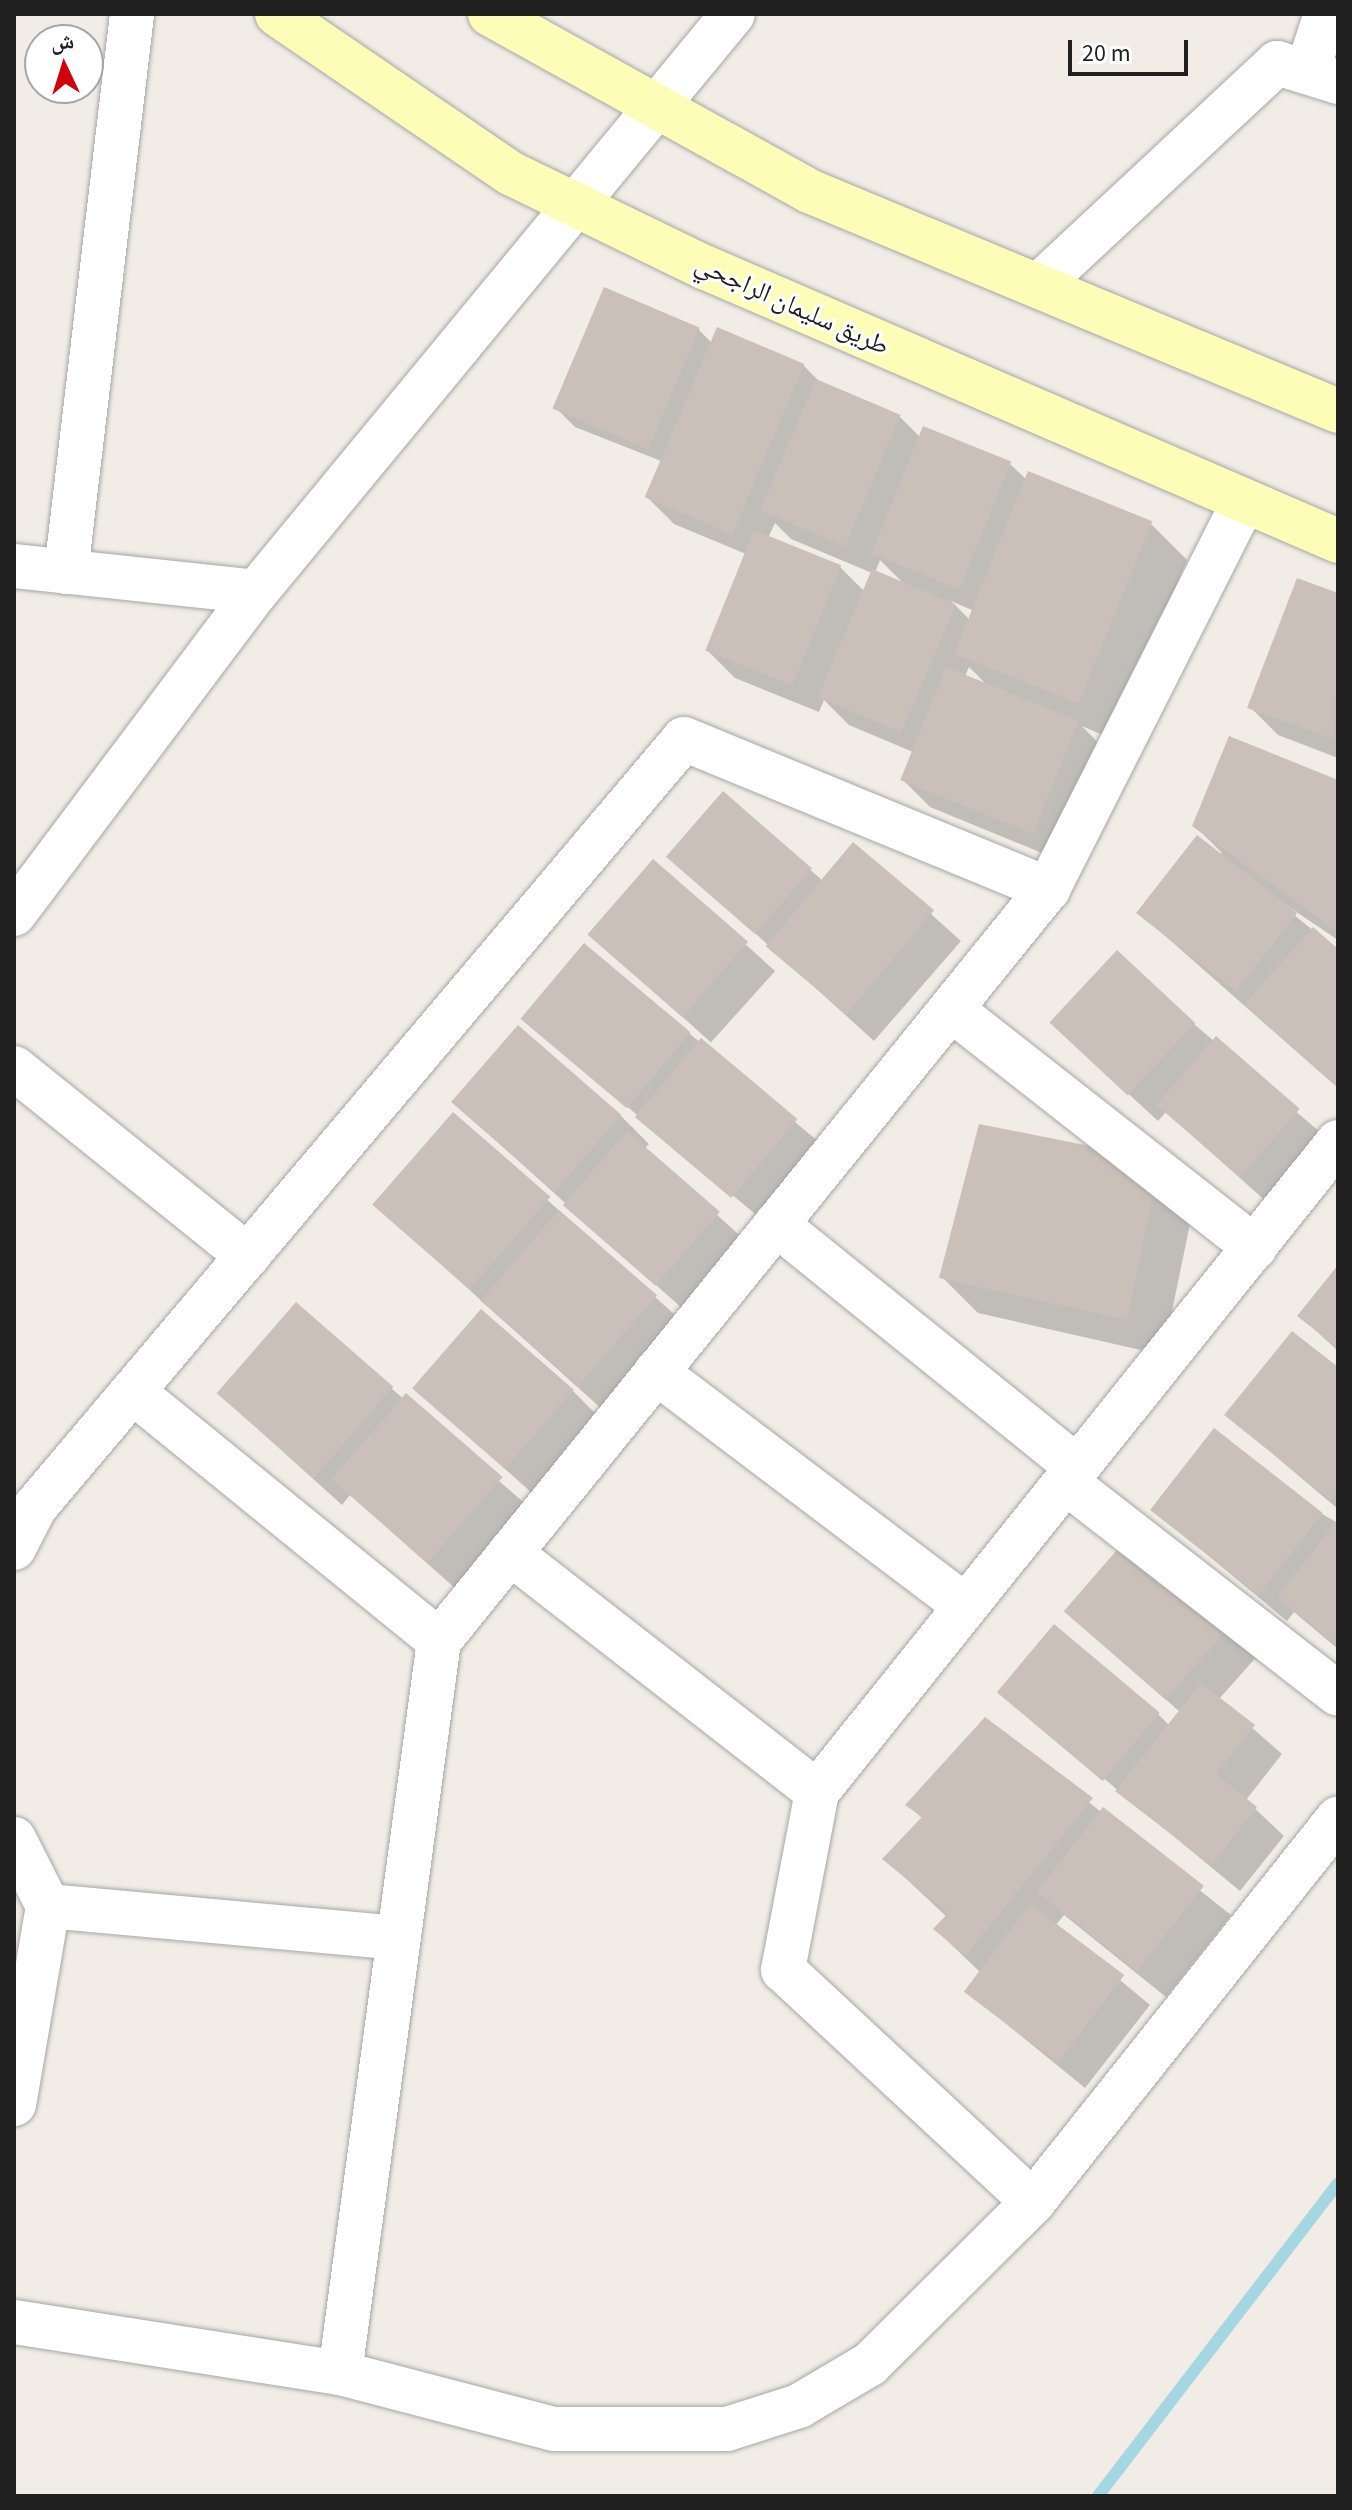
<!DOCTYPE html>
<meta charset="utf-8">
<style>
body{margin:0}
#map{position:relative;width:1352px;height:2510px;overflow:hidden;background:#f1ede6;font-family:"Source Sans 3","Noto Naskh Arabic",sans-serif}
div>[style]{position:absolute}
.shadow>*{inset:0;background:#0003;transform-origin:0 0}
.stream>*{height:12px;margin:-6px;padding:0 6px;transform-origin:6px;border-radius:6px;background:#a4d7e1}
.building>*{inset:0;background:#cabfb9;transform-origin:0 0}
.roads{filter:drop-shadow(0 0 2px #a7a7a7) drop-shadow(0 0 2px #a7a7a7)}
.minor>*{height:44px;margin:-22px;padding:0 22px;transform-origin:22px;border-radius:22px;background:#fff}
.secondary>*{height:44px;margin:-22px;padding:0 22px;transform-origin:22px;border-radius:22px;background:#fefdb8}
span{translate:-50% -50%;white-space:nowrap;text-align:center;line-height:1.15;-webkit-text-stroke:6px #fff;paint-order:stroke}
.street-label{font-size:26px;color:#202020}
.frame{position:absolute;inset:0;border:16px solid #202020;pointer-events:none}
.north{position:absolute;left:24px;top:24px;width:80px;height:80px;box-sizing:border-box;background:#fff;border:2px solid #a6a6a6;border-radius:50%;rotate:356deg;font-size:22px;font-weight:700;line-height:32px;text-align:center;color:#202020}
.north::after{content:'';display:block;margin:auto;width:28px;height:36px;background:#d1000c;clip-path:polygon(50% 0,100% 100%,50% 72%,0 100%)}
.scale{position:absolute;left:1068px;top:40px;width:120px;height:36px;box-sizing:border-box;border:4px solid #202020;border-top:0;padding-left:10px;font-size:24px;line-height:28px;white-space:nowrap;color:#202020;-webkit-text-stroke:6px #fff;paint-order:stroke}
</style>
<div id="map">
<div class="shadow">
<i style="clip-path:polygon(evenodd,699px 330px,712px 343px,803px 365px,822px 384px,900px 417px,920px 437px,1010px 464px,1027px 480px,1151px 524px,1187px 560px,1112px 739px,1082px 726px,1105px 750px,1059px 860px,930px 807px,902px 779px,913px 752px,849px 725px,824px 700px,819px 712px,735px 678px,707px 650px,746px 554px,674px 524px,646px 496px,661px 461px,575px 427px,556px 408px,699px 330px,775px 523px,791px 539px,872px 573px,865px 592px,840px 567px,768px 538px,775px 523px,699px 330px,880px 560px,905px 585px,875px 573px,880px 560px,699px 330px,951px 601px,972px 610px,969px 619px,951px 601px,699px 330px,969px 667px,988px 686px,965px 676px,969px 667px)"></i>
<i style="clip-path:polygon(1298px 580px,1338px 596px,1338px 758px,1278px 735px,1250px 707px)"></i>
<i style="clip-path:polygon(1338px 782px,1338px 940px,1265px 891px,1338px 951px,1338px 1088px,1138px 912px,1222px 853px,1194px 825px)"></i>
<i style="clip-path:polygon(723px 794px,822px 880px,853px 844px,961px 941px,874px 1041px,670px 856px)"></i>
<i style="left:654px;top:862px;width:163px;height:96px;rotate:42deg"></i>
<i style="left:584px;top:945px;width:314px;height:96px;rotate:40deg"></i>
<i style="clip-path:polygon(1194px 1024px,1327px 1138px,1269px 1204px,1166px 1112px,1158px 1121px,1081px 1050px)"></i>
<i style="clip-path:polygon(518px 1028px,621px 1116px,649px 1144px,644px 1149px,746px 1241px,685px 1311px,453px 1102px)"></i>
<i style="left:453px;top:1115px;width:313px;height:119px;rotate:42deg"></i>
<i style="clip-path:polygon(1124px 1155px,1191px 1219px,1163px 1355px,978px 1313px,942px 1277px)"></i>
<i style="clip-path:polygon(1338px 1268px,1338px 1351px,1300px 1316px)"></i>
<i style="clip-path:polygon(1338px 1370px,1338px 1509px,1227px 1415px)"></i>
<i style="clip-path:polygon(391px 1388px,528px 1506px,456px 1589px,350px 1495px,342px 1505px,218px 1393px)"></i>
<i style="clip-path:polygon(415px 1388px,573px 1391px,601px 1419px,534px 1495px)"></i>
<i style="clip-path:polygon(1152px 1509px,1322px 1514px,1338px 1523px,1338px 1649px,1294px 1612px,1287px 1621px)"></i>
<i style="clip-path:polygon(1130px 1538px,1260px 1653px,1219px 1699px,1282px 1754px,1246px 1800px,1284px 1836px,1240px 1891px,999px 1692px,1158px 1714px,1170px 1726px,1180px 1712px,1067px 1612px)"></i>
<i style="clip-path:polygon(985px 1720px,1231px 1915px,1166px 1997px,1064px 1915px,1055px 1926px,1150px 2005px,1085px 2088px,966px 1991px,980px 1972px,935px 1929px,947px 1917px,885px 1859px,923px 1819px,908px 1805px)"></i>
</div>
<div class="stream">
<i style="left:1098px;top:2496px;width:394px;rotate:-52.5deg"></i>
</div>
<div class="building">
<i style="left:604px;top:287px;width:104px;height:132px;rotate:23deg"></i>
<i style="left:717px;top:327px;width:95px;height:185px;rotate:23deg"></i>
<i style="left:816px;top:379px;width:92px;height:143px;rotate:23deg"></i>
<i style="left:923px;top:426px;width:95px;height:138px;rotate:22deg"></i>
<i style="left:1028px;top:471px;width:134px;height:197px;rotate:22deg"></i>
<i style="left:754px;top:530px;width:94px;height:130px;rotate:22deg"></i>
<i style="left:872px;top:569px;width:91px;height:139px;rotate:23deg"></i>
<i style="clip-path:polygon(1297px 578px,1338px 593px,1335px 740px,1247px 708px)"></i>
<i style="left:946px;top:667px;width:143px;height:122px;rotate:22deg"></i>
<i style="clip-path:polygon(1229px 736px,1338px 780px,1338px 932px,1192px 826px)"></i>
<i style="left:723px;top:791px;width:118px;height:87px;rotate:41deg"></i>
<i style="left:1197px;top:835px;width:127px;height:99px;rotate:38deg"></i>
<i style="left:853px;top:842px;width:106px;height:136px;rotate:40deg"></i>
<i style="left:653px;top:859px;width:126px;height:100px;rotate:41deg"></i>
<i style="clip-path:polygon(1313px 927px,1338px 949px,1338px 1087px,1244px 1005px)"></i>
<i style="left:584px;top:943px;width:139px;height:99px;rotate:40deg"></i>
<i style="left:1117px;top:950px;width:107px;height:99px;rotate:43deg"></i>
<i style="left:518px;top:1025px;width:137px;height:102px;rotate:41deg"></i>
<i style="left:1216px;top:1036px;width:111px;height:91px;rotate:41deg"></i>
<i style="left:701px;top:1038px;width:126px;height:103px;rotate:40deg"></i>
<i style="left:453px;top:1112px;width:129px;height:123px;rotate:41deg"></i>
<i style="clip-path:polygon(979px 1124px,1125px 1153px,1121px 1172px,1156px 1181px,1127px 1320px,939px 1278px)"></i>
<i style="left:627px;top:1131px;width:123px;height:98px;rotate:41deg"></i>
<i style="left:559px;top:1210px;width:130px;height:120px;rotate:41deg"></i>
<i style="clip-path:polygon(1338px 1265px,1338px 1348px,1297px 1316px)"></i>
<i style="left:296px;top:1302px;width:129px;height:121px;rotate:41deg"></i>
<i style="left:481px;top:1309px;width:123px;height:105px;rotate:41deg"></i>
<i style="clip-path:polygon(1292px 1331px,1338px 1367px,1338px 1491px,1331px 1500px,1224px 1415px)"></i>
<i style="left:406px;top:1393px;width:128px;height:114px;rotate:41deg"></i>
<i style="left:1214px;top:1428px;width:138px;height:104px;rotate:38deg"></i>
<i style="clip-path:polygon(1338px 1519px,1338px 1645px,1277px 1598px)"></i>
<i style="left:1130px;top:1535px;width:135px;height:101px;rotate:41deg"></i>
<i style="left:1054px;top:1624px;width:138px;height:89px;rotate:40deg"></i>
<i style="clip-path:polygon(1201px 1683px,1255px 1725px,1216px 1774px,1257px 1807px,1211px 1865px,1115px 1791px)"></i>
<i style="clip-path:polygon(985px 1717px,1093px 1798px,966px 1956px,933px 1929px,948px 1913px,882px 1859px,922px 1817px,905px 1805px)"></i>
<i style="left:1103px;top:1807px;width:128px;height:108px;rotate:38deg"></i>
<i style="left:1030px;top:1904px;width:118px;height:110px;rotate:37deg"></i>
</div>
<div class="roads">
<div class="minor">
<i style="left:1307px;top:72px;width:61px;rotate:-71.9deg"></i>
<i style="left:1038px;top:286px;width:327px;rotate:-43deg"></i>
<i style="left:1277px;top:63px;width:64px;rotate:17.3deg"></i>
<i style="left:14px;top:566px;width:243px;rotate:6.1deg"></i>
<i style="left:66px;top:572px;width:562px;rotate:-83.25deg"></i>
<i style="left:14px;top:914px;width:403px;rotate:-53.1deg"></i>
<i style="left:256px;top:592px;width:749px;rotate:-50.47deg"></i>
<i style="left:952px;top:1010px;width:385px;rotate:38.1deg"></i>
<i style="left:14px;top:1068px;width:300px;rotate:38.8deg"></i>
<i style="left:776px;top:1224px;width:387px;rotate:38.9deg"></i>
<i style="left:656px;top:1372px;width:388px;rotate:37.1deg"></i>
<i style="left:133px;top:1392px;width:395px;rotate:39.1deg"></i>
<i style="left:1067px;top:1483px;width:343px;rotate:37.9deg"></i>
<i style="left:14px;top:1548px;width:46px;rotate:-62.9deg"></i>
<i style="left:35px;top:1507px;width:1005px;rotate:-49.8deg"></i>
<i style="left:684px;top:739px;width:394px;rotate:22.4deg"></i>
<i style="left:510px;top:1553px;width:389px;rotate:37.9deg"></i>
<i style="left:14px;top:1839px;width:75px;rotate:63.1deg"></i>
<i style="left:48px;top:1906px;width:201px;rotate:99.7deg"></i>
<i style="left:48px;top:1906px;width:351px;rotate:5.2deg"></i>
<i style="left:1033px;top:2202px;width:341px;rotate:-137.1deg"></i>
<i style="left:783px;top:1970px;width:181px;rotate:-79.2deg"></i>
<i style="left:817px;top:1792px;width:833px;rotate:-51.29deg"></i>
<i style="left:14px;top:2322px;width:330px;rotate:8.9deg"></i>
<i style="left:340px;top:2373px;width:221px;rotate:14.7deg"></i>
<i style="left:554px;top:2429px;width:173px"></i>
<i style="left:727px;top:2429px;width:76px;rotate:-17.7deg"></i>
<i style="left:799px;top:2406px;width:82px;rotate:-30.6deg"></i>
<i style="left:870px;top:2364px;width:230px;rotate:-44.8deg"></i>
<i style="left:1033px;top:2202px;width:490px;rotate:-51.5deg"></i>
<i style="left:340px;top:2373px;width:739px;rotate:-82.3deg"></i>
<i style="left:439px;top:1641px;width:968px;rotate:-51deg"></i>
<i style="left:1048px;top:889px;width:435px;rotate:-63.2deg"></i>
</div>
<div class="secondary">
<i style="left:277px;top:14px;width:282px;rotate:34.3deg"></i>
<i style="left:510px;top:173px;width:216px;rotate:25.9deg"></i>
<i style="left:704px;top:267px;width:691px;rotate:23.37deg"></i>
<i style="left:490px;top:14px;width:365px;rotate:29deg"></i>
<i style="left:809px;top:191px;width:573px;rotate:22.58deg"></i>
</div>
</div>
<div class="street-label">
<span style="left:792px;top:305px;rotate:24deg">طريق سليمان الراجحي</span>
</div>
<div class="frame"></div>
<div class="north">ش</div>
<div class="scale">20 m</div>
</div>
